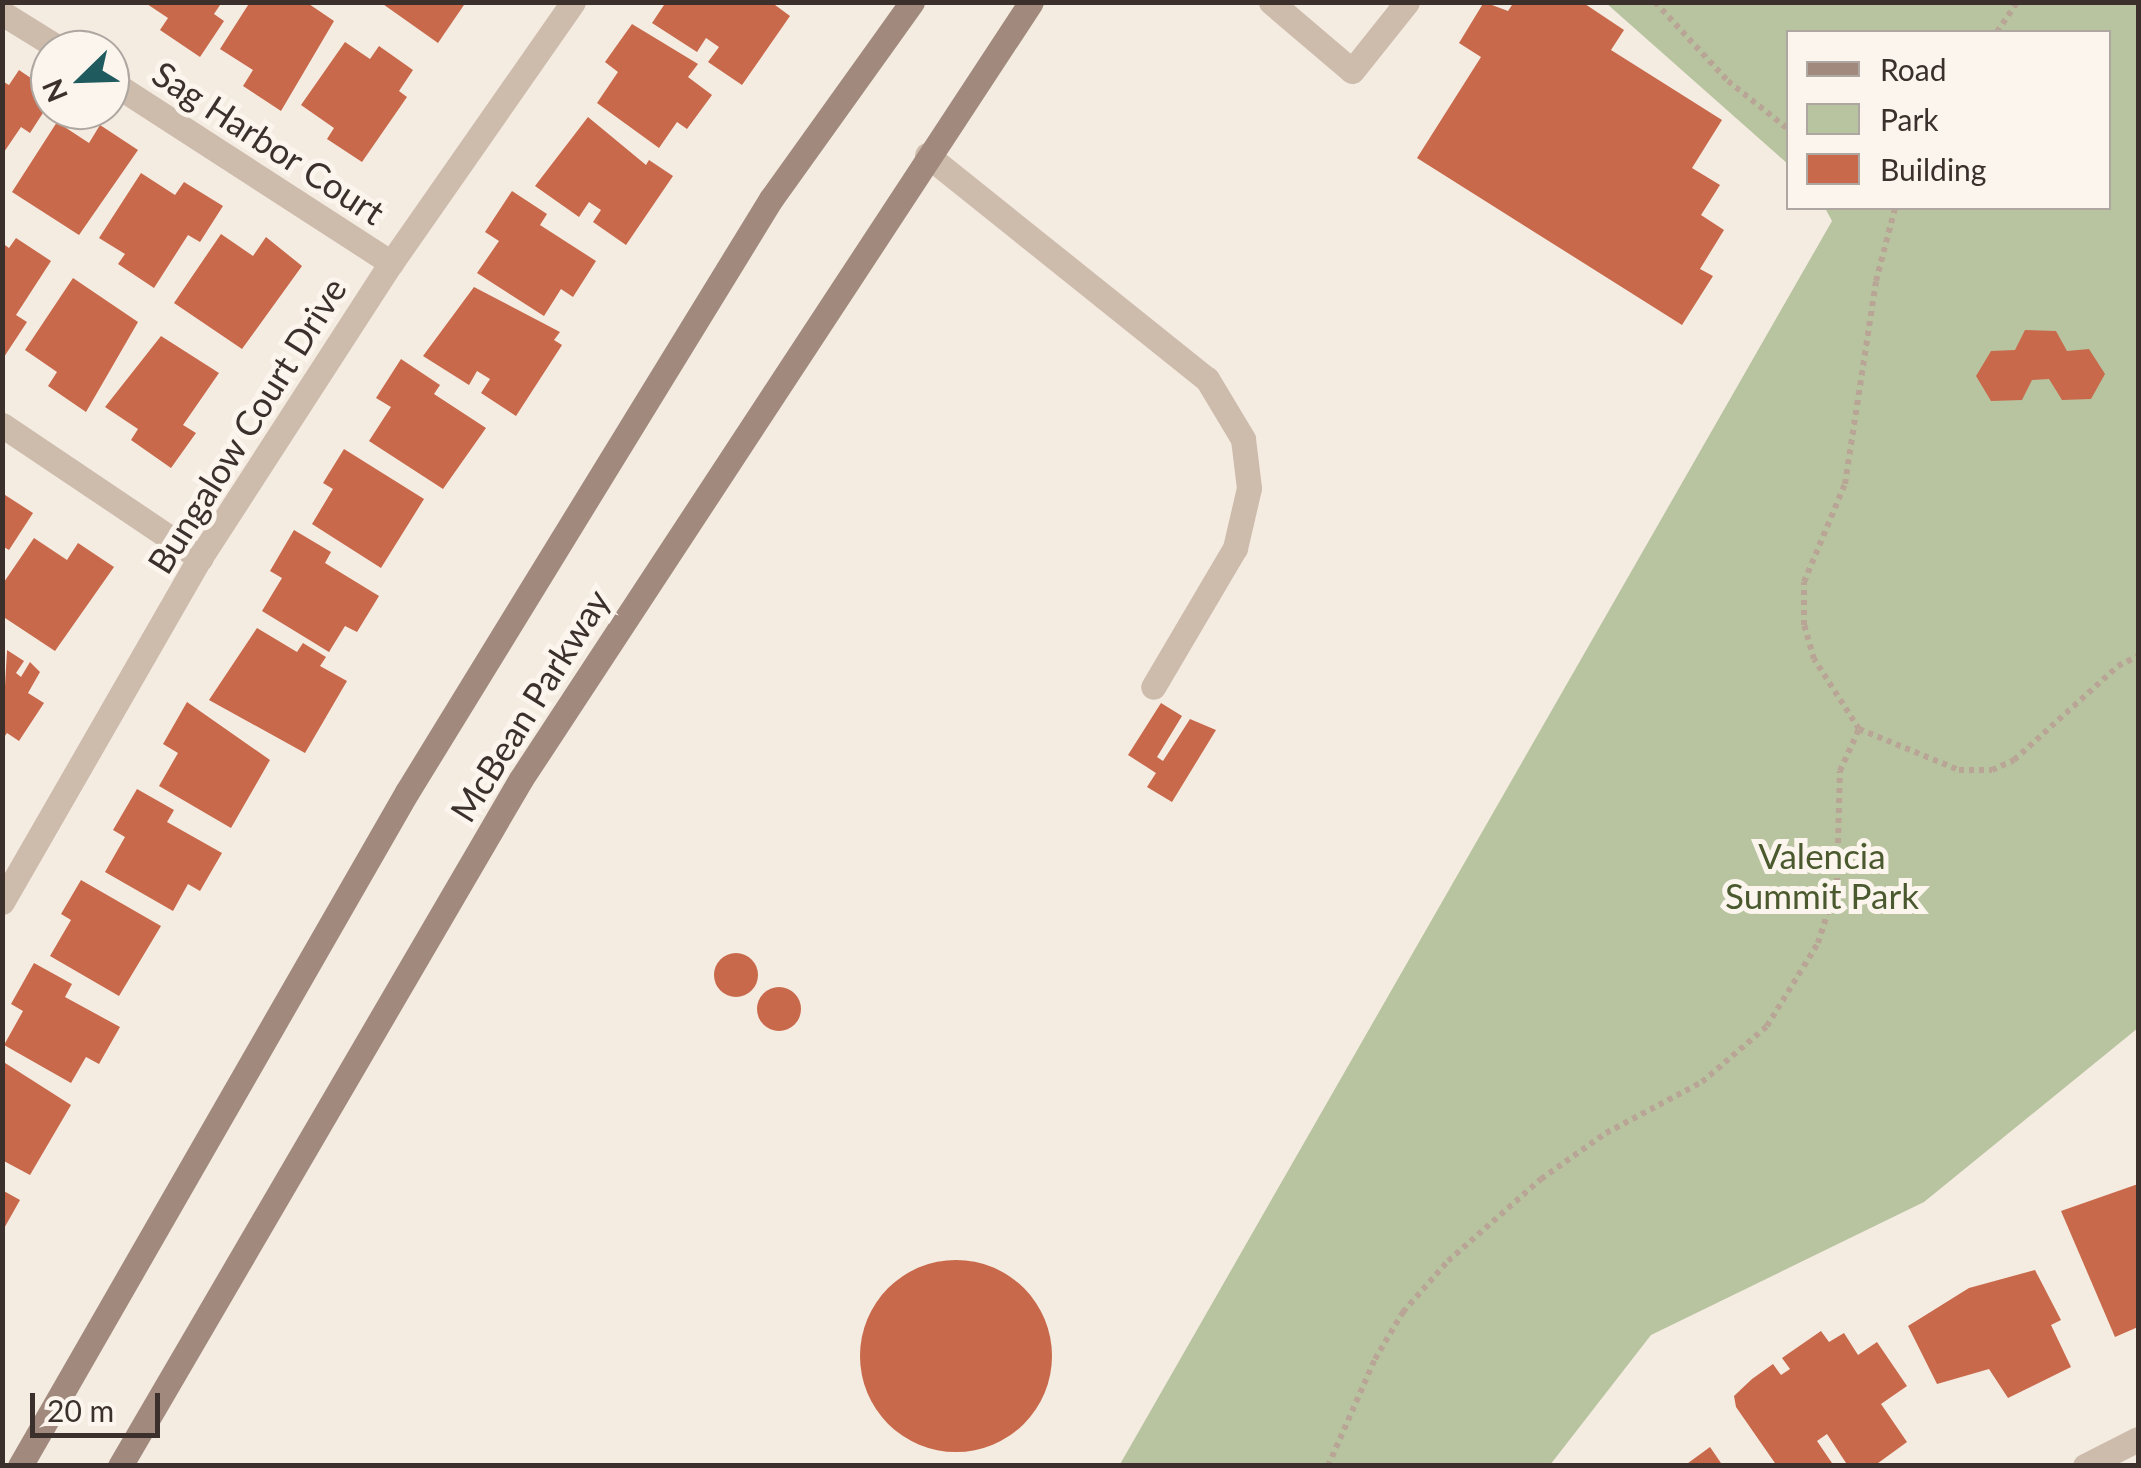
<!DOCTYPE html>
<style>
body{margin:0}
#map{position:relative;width:2141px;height:1468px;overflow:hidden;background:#f4ebe1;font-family:Lato,sans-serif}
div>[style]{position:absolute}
.green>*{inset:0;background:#b8c4a0}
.building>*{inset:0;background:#c8694b}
.round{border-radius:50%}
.path>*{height:6px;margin-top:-3px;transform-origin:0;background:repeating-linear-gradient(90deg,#b9a596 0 5px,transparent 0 10px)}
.lane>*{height:25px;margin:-12.5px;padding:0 12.5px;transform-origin:12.5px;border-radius:12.5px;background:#cdbbac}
.street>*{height:25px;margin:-12.5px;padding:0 12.5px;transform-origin:12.5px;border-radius:12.5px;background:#cdbbac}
.secondary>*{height:25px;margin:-12.5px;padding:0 12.5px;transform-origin:12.5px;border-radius:12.5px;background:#a18a7d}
span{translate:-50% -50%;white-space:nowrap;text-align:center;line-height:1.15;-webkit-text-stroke:10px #fbf5ee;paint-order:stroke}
.street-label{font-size:35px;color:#3b302b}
.park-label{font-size:35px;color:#4a5a2e}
.frame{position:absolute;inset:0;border:5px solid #3b302b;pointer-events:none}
.legend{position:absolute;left:1786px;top:30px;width:325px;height:180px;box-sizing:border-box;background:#fbf5ee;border:2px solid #aea6a0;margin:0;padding:12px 18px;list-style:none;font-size:30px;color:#3b302b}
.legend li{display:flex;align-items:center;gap:20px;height:50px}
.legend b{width:50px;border:2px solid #aea6a0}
.north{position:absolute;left:30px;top:30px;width:100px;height:100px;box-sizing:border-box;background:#fbf5ee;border:2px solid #aea6a0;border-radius:50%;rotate:247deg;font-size:28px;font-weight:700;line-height:40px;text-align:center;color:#3b302b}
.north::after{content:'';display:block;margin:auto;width:35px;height:45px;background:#1f5a5e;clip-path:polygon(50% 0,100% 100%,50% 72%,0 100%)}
.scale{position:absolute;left:30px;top:1393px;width:130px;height:45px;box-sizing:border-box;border:5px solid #3b302b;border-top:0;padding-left:12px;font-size:30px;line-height:35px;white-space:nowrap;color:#3b302b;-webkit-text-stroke:8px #fbf5ee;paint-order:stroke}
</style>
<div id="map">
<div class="green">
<i style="clip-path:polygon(1606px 3px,2138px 3px,2138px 1028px,1924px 1202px,1651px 1335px,1550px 1465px,1119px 1466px,1832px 221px,1825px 208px,2108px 208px,2108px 32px,1788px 32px,1788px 164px)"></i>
</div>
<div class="building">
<i style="clip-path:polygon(144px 2px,222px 2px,214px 14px,224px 21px,200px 57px,160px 30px,168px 18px)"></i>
<i style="clip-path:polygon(250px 2px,306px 2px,334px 21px,281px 111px,243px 86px,253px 70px,220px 49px)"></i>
<i style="clip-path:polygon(380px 2px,466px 2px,438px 43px)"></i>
<i style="clip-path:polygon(666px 2px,771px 2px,790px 16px,742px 85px,708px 62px,719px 47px,706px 38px,697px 52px,652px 23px)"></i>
<i style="clip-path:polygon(1484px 2px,1508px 11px,1514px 2px,1582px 2px,1624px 30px,1611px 50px,1722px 120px,1692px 168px,1720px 185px,1701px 215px,1724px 230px,1700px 269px,1713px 276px,1682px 325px,1417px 158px,1481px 57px,1459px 43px)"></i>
<i style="clip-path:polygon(632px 24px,698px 64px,688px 77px,712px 95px,687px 129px,677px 122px,659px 148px,597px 103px,618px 72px,605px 62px)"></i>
<i style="clip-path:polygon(345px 42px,370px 59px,379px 46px,413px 70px,399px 91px,407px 97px,362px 162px,327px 139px,334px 128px,301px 105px)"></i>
<i style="clip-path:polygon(19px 70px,50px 91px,50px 102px,30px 133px,21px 127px,2px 155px,2px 81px,9px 85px)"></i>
<i style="clip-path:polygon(588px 117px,646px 165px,649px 160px,673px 176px,626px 245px,593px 222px,601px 210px,589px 202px,579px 217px,535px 186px)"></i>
<i style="clip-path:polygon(57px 122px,89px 143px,100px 125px,138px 150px,79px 235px,12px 192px)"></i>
<i style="clip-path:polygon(141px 173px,175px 195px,184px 182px,223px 206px,200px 242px,188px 235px,154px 288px,118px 264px,125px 254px,99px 238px)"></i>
<i style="clip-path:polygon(512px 191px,547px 214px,540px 225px,596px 261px,573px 297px,561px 289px,544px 316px,477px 273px,499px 241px,485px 232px)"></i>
<i style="clip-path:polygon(221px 234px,253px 256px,266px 237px,302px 266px,242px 349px,174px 303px)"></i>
<i style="clip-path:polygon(16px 238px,51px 261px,16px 315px,27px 322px,2px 360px,2px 243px,9px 248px)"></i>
<i style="clip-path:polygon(73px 278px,138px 322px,86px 412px,48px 386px,57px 372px,25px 350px)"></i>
<i style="clip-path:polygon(474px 287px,560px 332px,554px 340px,562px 345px,516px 416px,481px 393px,490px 379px,477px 371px,469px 385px,423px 356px)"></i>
<i style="clip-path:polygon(2025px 330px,2056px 331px,2067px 351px,2089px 349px,2105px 374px,2091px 399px,2062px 400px,2049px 379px,2032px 380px,2022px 400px,1991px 401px,1976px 376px,1991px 351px,2015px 350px)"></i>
<i style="clip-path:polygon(161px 336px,219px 373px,183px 425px,196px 433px,171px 468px,131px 440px,138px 429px,105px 407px)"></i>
<i style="clip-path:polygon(401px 359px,440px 385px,434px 394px,486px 428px,443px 489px,369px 441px,391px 407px,376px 398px)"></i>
<i style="clip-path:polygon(344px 449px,424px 499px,381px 568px,312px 524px,333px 489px,323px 483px)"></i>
<i style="clip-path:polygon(2px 493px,33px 513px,9px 550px,2px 546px)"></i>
<i style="clip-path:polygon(294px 530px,331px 552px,325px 563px,379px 596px,357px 632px,345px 626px,329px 652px,262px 611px,282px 578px,270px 571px)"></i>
<i style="clip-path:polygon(34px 538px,67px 560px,78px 543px,114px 567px,55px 651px,2px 616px,2px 585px)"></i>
<i style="clip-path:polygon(257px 628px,297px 652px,303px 643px,326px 657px,320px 666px,347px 681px,305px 753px,209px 700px)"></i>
<i style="clip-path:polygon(7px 650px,24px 661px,16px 673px,21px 677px,30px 662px,40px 672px,28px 693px,44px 703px,19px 741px,7px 733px,2px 740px)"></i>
<i style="clip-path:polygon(187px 702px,270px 760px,231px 828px,159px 786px,178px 753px,163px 744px)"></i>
<i style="clip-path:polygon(1161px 703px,1182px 716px,1157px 757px,1163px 761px,1190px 719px,1216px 730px,1172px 802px,1147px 787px,1156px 773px,1128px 755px)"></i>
<i style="clip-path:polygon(137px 789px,174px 810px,167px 822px,222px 853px,200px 891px,188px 884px,173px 911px,105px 872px,125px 837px,113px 830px)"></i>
<i style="clip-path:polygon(81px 880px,161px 926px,119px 996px,50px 956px,71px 920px,61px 914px)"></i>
<i class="round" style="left:714px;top:953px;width:44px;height:44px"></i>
<i style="clip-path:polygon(34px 963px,72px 984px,65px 997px,120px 1027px,99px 1064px,86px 1057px,71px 1083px,4px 1045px,23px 1011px,11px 1004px)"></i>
<i class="round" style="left:757px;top:987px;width:44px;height:44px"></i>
<i style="clip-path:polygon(2px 1061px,71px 1105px,30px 1175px,2px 1160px)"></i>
<i style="clip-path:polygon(2138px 1184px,2138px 1327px,2115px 1337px,2061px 1211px)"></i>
<i style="clip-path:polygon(2px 1190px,20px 1200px,2px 1232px)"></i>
<i class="round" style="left:860px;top:1260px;width:192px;height:192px"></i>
<i style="clip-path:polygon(2035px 1270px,2061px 1320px,2051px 1325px,2071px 1367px,2008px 1398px,1989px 1369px,1937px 1384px,1908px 1326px,1969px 1288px)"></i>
<i style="clip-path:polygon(1821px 1331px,1829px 1342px,1844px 1333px,1858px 1355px,1877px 1342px,1907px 1386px,1881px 1404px,1907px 1442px,1874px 1466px,1848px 1466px,1827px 1434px,1817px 1441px,1834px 1466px,1777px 1466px,1736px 1407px,1734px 1396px,1752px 1379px,1773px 1364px,1781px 1375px,1790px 1369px,1782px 1358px)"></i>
<i style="clip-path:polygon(1710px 1447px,1723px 1466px,1684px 1466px)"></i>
</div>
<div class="path">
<i style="left:1655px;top:2px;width:108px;rotate:47.3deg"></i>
<i style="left:1728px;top:81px;width:77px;rotate:38.7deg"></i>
<i style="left:1997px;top:32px;width:36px;rotate:-56deg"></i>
<i style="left:1859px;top:729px;width:83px;rotate:-122.7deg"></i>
<i style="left:1814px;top:659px;width:35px;rotate:-106deg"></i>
<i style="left:1804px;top:625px;width:43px;rotate:-90deg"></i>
<i style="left:1804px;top:582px;width:106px;rotate:-67.3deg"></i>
<i style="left:1845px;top:484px;width:205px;rotate:-81.3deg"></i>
<i style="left:1876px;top:281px;width:75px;rotate:-75.4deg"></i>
<i style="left:1328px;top:1466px;width:117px;rotate:-66.3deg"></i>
<i style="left:1375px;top:1359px;width:55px;rotate:-59.2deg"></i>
<i style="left:1403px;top:1312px;width:68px;rotate:-48.6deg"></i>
<i style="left:1448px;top:1261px;width:124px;rotate:-41.4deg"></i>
<i style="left:1541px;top:1179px;width:80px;rotate:-35.3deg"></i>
<i style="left:1606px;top:1133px;width:109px;rotate:-28deg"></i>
<i style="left:1702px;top:1082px;width:86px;rotate:-40.7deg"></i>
<i style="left:1767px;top:1026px;width:97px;rotate:-58.4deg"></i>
<i style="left:1818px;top:943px;width:63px;rotate:-72.4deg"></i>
<i style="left:1837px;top:883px;width:112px;rotate:-88.5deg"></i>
<i style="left:1840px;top:771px;width:46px;rotate:-65.7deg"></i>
<i style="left:1859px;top:729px;width:108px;rotate:22.3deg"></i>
<i style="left:1959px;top:770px;width:33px"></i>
<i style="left:1992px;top:770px;width:24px;rotate:-24deg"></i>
<i style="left:2014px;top:760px;width:140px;rotate:-42.1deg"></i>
<i style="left:2118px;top:666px;width:22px;rotate:-27deg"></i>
</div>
<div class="lane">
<i style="left:1271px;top:2px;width:106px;rotate:40.4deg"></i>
<i style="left:1352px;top:71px;width:88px;rotate:-51.4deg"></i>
</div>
<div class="street">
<i style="left:2px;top:13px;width:70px;rotate:31.7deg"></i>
<i style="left:110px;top:81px;width:335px;rotate:32.9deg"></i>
<i style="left:927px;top:155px;width:359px;rotate:38.7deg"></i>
<i style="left:1207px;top:379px;width:70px;rotate:59deg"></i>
<i style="left:1243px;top:439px;width:49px;rotate:83deg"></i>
<i style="left:1249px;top:488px;width:62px;rotate:103.1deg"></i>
<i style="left:1235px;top:548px;width:161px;rotate:120.5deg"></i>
<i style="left:2px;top:425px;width:239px;rotate:33.9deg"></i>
<i style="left:2px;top:902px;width:397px;rotate:-60.1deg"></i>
<i style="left:200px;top:558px;width:351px;rotate:-57.1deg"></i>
<i style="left:391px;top:263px;width:318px;rotate:-55.1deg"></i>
<i style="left:2085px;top:1466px;width:59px;rotate:-27deg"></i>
</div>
<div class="secondary">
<i style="left:20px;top:1466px;width:777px;rotate:-60.14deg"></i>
<i style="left:407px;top:792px;width:696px;rotate:-58.46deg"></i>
<i style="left:771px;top:199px;width:242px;rotate:-54.4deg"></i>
<i style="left:120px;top:1466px;width:795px;rotate:-59.73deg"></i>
<i style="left:521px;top:779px;width:929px;rotate:-56.72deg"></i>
</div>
<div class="street-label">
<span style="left:269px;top:142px;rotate:33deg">Sag Harbor Court</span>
<span style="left:246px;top:425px;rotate:-58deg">Bungalow Court Drive</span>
<span style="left:529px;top:705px;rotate:-58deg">McBean Parkway</span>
</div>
<div class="park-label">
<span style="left:1822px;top:875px">Valencia<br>Summit Park</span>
</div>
<div class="frame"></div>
<ul class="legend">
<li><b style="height:12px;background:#a18a7d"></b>Road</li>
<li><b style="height:28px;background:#b8c4a0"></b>Park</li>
<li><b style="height:28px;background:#c8694b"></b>Building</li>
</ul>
<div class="north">N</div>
<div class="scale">20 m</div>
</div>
